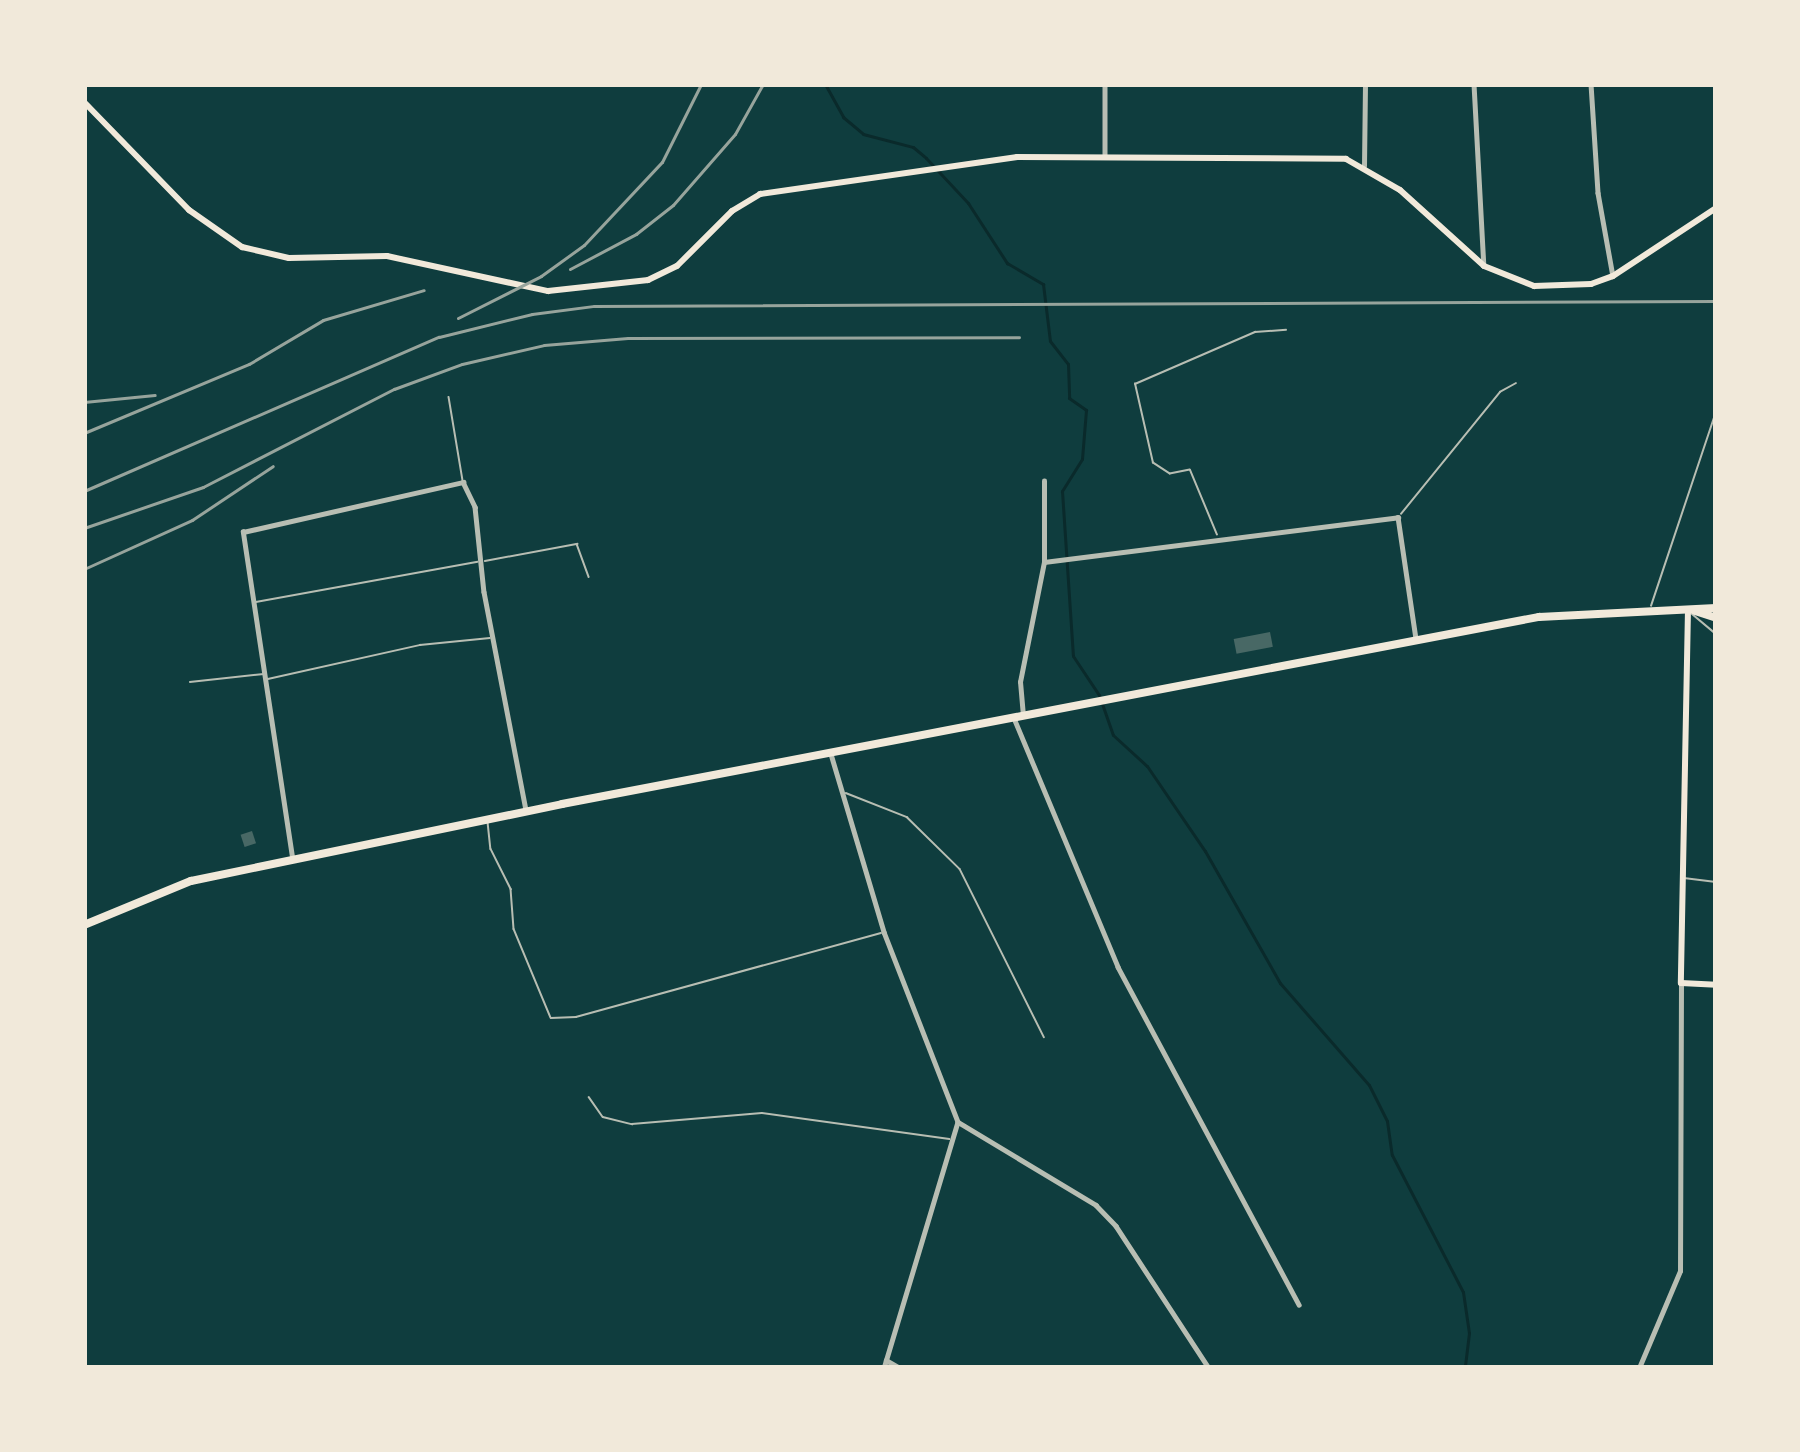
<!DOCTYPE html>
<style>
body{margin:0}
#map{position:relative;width:1800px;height:1452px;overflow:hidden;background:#0f3d3e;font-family:Bitter,serif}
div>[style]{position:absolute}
.stream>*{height:3px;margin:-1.5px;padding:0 1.5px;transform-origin:1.5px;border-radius:1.5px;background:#0a2a2b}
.building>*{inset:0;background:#486865;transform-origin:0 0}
.service>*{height:1.5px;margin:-0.75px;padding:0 0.75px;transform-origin:0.75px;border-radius:0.75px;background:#b8beb3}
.minor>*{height:4.5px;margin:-2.25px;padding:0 2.25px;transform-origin:2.25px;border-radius:2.25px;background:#b8beb3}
.secondary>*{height:6px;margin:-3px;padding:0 3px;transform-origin:3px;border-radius:3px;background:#f1e9da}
.primary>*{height:8px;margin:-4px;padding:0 4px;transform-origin:4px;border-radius:4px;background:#f1e9da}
.rail>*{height:3px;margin:-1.5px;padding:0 1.5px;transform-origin:1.5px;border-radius:1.5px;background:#97a49c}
span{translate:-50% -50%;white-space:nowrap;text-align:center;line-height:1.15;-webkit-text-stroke:10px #f1e9da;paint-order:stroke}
.frame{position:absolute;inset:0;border:87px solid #f1e9da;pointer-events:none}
</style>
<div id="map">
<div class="stream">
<i style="left:825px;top:84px;width:38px;rotate:61deg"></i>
<i style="left:843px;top:117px;width:26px;rotate:40deg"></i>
<i style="left:863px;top:134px;width:52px;rotate:14.6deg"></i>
<i style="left:913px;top:147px;width:17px;rotate:40deg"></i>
<i style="left:926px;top:158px;width:62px;rotate:47deg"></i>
<i style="left:968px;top:203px;width:72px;rotate:57deg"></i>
<i style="left:1007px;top:263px;width:42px;rotate:30.3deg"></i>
<i style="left:1043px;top:284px;width:57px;rotate:83deg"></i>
<i style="left:1050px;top:341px;width:29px;rotate:52deg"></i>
<i style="left:1068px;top:364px;width:34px;rotate:88deg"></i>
<i style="left:1069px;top:398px;width:21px;rotate:35deg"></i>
<i style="left:1086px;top:410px;width:49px;rotate:94.7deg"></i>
<i style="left:1082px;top:459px;width:38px;rotate:122deg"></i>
<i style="left:1062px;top:491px;width:165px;rotate:86.2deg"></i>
<i style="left:1073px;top:656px;width:47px;rotate:56.3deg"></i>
<i style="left:1099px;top:695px;width:42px;rotate:70.7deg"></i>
<i style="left:1113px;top:735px;width:46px;rotate:42.4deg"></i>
<i style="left:1147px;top:766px;width:103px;rotate:55.7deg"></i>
<i style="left:1205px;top:851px;width:152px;rotate:60.4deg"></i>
<i style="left:1280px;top:983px;width:135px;rotate:48.9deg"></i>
<i style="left:1369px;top:1085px;width:40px;rotate:63.4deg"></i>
<i style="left:1387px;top:1121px;width:34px;rotate:82deg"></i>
<i style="left:1392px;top:1155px;width:154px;rotate:62.6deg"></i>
<i style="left:1463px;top:1292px;width:41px;rotate:81.7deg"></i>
<i style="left:1469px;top:1333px;width:35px;rotate:97deg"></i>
</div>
<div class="building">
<i style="left:1270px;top:632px;width:15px;height:37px;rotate:79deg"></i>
<i style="left:252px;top:831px;width:13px;height:12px;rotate:72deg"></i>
</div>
<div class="service">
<i style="left:449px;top:397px;width:85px;rotate:80.5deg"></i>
<i style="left:1401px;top:514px;width:157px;rotate:-50.9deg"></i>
<i style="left:1500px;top:392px;width:18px;rotate:-29deg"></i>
<i style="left:1217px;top:535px;width:70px;rotate:-112.6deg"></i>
<i style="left:1190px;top:470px;width:20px;rotate:169deg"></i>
<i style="left:1170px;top:474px;width:20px;rotate:-147deg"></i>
<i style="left:1153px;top:463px;width:81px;rotate:-102.8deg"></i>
<i style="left:1135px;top:384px;width:131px;rotate:-23.4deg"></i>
<i style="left:1255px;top:332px;width:31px;rotate:-4deg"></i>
<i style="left:485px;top:561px;width:94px;rotate:-10.5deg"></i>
<i style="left:577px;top:544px;width:35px;rotate:70deg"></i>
<i style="left:256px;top:602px;width:225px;rotate:-10.3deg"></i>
<i style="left:1651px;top:606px;width:205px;rotate:-71.5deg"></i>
<i style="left:1690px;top:612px;width:34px;rotate:40deg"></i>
<i style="left:268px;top:679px;width:156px;rotate:-12.6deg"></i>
<i style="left:420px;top:645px;width:70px;rotate:-5.7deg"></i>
<i style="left:190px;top:682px;width:74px;rotate:-6.2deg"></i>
<i style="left:846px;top:793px;width:66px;rotate:21.5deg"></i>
<i style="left:907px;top:817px;width:74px;rotate:44.5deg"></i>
<i style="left:960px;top:869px;width:188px;rotate:63.4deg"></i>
<i style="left:488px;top:822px;width:27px;rotate:84deg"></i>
<i style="left:491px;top:849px;width:45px;rotate:63.4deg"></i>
<i style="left:511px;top:889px;width:40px;rotate:85.7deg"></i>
<i style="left:514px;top:929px;width:96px;rotate:67.4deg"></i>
<i style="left:551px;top:1018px;width:25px;rotate:-2deg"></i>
<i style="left:576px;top:1017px;width:316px;rotate:-15.4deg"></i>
<i style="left:1684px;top:878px;width:32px;rotate:7deg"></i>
<i style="left:589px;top:1097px;width:24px;rotate:55deg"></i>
<i style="left:603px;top:1117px;width:30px;rotate:14deg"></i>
<i style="left:632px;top:1124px;width:130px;rotate:-4.8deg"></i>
<i style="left:762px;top:1113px;width:189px;rotate:7.9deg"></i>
</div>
<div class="minor">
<i style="left:1105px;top:84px;width:72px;rotate:90deg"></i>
<i style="left:1474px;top:84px;width:182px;rotate:86.9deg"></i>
<i style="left:1591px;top:84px;width:109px;rotate:86.3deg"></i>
<i style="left:1598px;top:193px;width:84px;rotate:79.8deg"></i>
<i style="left:1364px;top:166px;width:82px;rotate:-89.3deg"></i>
<i style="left:1044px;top:562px;width:357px;rotate:-7.2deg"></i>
<i style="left:1398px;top:517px;width:123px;rotate:81.6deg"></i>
<i style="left:1023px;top:716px;width:34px;rotate:-95deg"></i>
<i style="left:1020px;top:682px;width:122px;rotate:-78.7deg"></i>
<i style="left:1044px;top:562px;width:81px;rotate:-90deg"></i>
<i style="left:1014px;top:718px;width:270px;rotate:67.3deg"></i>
<i style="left:1118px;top:967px;width:383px;rotate:61.8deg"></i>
<i style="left:831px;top:754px;width:186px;rotate:73.4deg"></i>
<i style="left:884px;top:932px;width:204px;rotate:68.7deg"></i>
<i style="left:958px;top:1122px;width:257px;rotate:106.7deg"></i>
<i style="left:292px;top:857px;width:329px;rotate:-98.6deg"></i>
<i style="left:243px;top:532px;width:226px;rotate:-12.8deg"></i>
<i style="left:463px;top:482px;width:28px;rotate:64deg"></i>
<i style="left:475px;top:507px;width:85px;rotate:84deg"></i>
<i style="left:484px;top:592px;width:223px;rotate:79.1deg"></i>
<i style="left:958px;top:1122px;width:161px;rotate:31deg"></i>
<i style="left:1096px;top:1205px;width:29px;rotate:46deg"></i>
<i style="left:1116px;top:1226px;width:170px;rotate:56.8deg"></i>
<i style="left:886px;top:1360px;width:16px;rotate:30deg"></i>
<i style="left:1639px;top:1368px;width:105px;rotate:-67.1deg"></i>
<i style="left:1680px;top:1271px;width:288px;rotate:-89.8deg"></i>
</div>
<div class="secondary">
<i style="left:84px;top:102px;width:151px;rotate:45.8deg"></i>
<i style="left:189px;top:210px;width:65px;rotate:34.9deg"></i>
<i style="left:242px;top:247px;width:48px;rotate:13.2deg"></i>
<i style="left:289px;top:258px;width:98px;rotate:-1.2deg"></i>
<i style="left:387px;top:256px;width:165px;rotate:12.3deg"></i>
<i style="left:548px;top:291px;width:101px;rotate:-6.3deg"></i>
<i style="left:648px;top:280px;width:32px;rotate:-26deg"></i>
<i style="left:677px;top:266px;width:78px;rotate:-45deg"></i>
<i style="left:732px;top:211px;width:33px;rotate:-31deg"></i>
<i style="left:760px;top:194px;width:260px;rotate:-8.2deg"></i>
<i style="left:1017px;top:157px;width:329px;rotate:0.3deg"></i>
<i style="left:1346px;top:159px;width:62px;rotate:29.9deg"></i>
<i style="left:1400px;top:190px;width:113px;rotate:42.1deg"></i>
<i style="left:1484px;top:266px;width:54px;rotate:21.8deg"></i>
<i style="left:1534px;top:286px;width:57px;rotate:-2deg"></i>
<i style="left:1591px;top:284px;width:23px;rotate:-20deg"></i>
<i style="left:1613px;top:276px;width:123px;rotate:-33.4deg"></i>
<i style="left:1688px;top:609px;width:374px;rotate:91.1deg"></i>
<i style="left:1681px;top:983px;width:35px;rotate:3deg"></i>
</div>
<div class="primary">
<i style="left:1695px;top:611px;width:22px;rotate:18deg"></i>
<i style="left:84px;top:925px;width:116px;rotate:-22.4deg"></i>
<i style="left:191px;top:881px;width:379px;rotate:-11.7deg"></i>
<i style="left:562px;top:804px;width:995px;rotate:-10.84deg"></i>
<i style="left:1539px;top:617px;width:177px;rotate:-2.9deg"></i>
</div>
<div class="rail">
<i style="left:570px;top:269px;width:75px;rotate:-27.9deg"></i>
<i style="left:636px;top:234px;width:47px;rotate:-38.1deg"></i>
<i style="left:673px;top:205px;width:94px;rotate:-48.9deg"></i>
<i style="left:735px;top:134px;width:57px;rotate:-60.8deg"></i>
<i style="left:458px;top:318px;width:93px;rotate:-26.8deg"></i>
<i style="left:541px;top:276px;width:53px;rotate:-35.8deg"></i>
<i style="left:584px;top:245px;width:114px;rotate:-46.8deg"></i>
<i style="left:662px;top:162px;width:87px;rotate:-63.4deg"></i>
<i style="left:84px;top:402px;width:71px;rotate:-5.6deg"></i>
<i style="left:84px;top:433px;width:179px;rotate:-22.7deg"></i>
<i style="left:249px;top:364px;width:86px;rotate:-30.7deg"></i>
<i style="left:323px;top:320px;width:105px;rotate:-16.5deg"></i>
<i style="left:84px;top:491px;width:387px;rotate:-23.5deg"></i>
<i style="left:439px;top:337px;width:96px;rotate:-13.9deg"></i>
<i style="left:532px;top:314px;width:63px;rotate:-7.4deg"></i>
<i style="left:594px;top:306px;width:1122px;rotate:-0.26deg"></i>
<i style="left:84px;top:528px;width:126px;rotate:-19deg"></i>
<i style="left:203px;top:487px;width:215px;rotate:-27.2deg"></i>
<i style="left:394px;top:389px;width:72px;rotate:-20.2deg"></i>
<i style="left:462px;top:364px;width:84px;rotate:-13deg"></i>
<i style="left:544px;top:345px;width:84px;rotate:-4.8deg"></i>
<i style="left:628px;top:338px;width:391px;rotate:-0.1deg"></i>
<i style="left:84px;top:569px;width:119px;rotate:-24.4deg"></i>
<i style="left:192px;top:520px;width:97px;rotate:-33.7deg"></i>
</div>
<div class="frame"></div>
</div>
